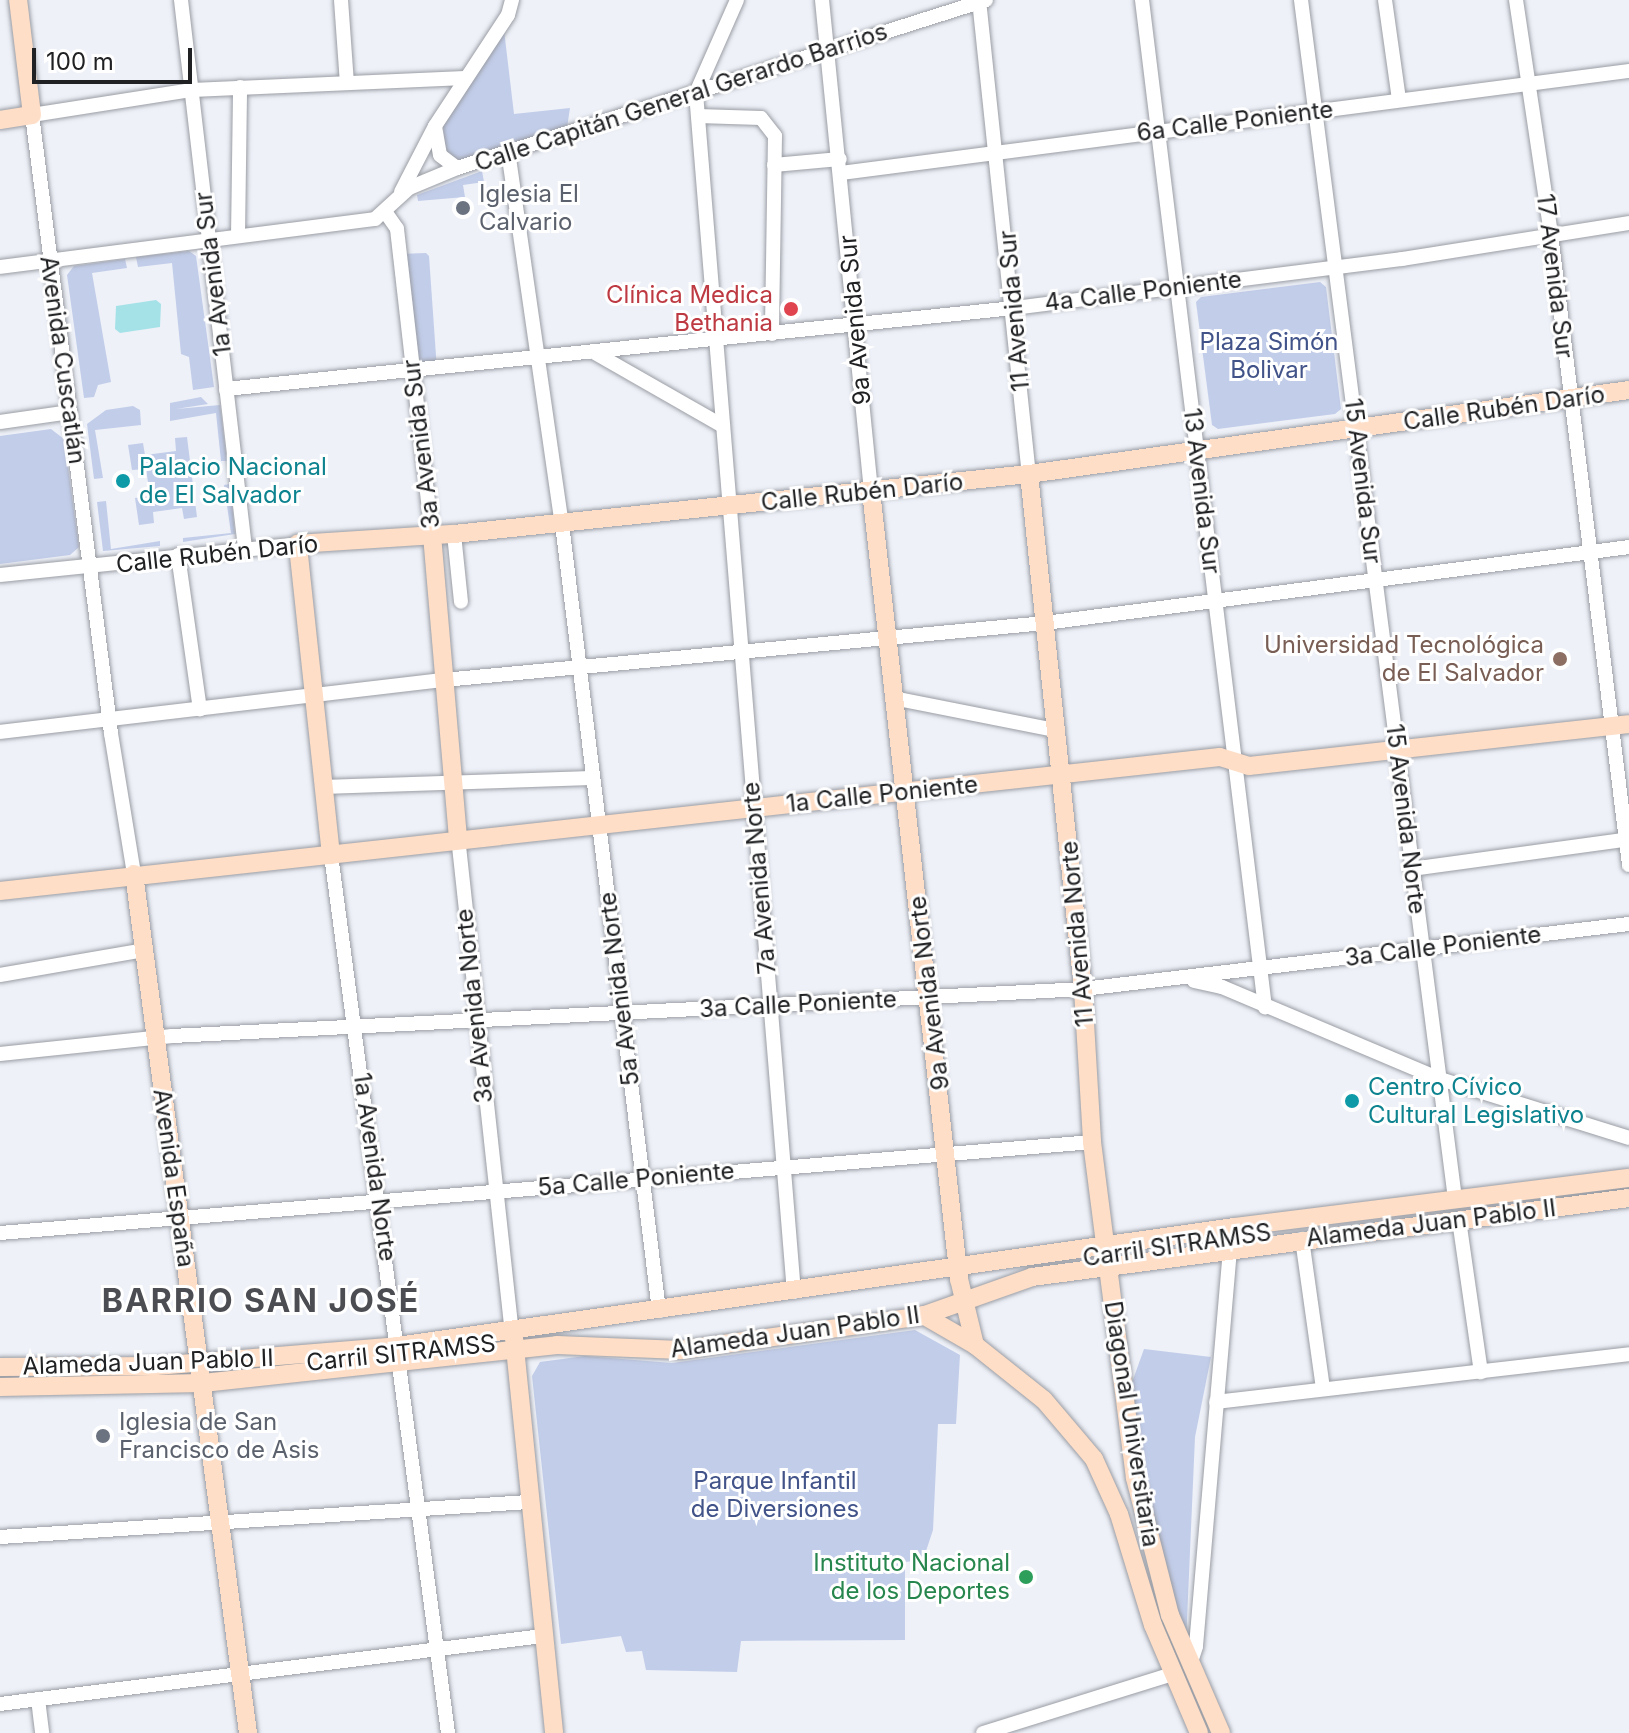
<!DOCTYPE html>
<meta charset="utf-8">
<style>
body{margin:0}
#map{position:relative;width:1629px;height:1733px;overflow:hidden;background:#eef1f8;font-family:Inter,sans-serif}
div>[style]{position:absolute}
.green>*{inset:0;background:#c2cde9}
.water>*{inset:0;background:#a5e2e8}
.roads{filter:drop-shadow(0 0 2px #9a9da4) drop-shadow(0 0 2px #9a9da4)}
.minor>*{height:14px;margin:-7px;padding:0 7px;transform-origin:7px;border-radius:7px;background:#fff}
.major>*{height:18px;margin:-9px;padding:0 9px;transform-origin:9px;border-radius:9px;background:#fedec7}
.dots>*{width:22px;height:22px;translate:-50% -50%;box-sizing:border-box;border:4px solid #fff;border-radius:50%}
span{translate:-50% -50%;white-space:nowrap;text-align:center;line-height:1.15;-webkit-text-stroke:6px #fff;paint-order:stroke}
.street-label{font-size:24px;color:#202123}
.worship-label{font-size:24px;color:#5b616d}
.left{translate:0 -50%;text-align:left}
.health-label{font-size:24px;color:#be3a42}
.right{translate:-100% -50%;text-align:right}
.park-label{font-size:24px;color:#415389}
.culture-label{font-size:24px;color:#0d838f}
.education-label{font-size:24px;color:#785e54}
.leisure-label{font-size:24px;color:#27864d}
.district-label{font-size:32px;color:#4b4d53;font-weight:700;letter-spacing:2px}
.scale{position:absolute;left:32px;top:48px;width:160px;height:36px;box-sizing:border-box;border:4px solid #202123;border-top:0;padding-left:10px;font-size:24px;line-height:28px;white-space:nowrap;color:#202123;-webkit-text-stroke:6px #fff;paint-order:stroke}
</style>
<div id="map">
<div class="green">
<i style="clip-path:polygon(504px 30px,514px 114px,570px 108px,567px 128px,459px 161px,446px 155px,443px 126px)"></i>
<i style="clip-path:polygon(482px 171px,484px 182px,463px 185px,465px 197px,418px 201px,417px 195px)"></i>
<i style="clip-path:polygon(189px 251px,196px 256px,214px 387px,193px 390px,189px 357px,181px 354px,172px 263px,138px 267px,136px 257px)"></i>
<i style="clip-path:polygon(426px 253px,429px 256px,437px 370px,412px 369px,399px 254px)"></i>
<i style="clip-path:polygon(125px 259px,127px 268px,92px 273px,111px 382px,98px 385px,94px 397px,84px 398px,67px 275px,74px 266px)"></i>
<i style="clip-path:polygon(1320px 282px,1326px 287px,1341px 409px,1335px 414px,1218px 429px,1212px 425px,1196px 302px,1201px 297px)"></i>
<i style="clip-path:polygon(201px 397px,208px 404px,176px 409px,220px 405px,227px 461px,221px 461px,216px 413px,170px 421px,170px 403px)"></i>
<i style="clip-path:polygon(133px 406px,140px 410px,141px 425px,95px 430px,103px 478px,94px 479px,87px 424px,106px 410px)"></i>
<i style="clip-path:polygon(51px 429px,64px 439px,79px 547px,70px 555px,0 564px,0 436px)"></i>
<i style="clip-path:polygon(187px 437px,197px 517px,184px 519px,182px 508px,153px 512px,154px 523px,139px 525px,135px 498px,150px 496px,146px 469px,132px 470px,128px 445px,143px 443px,145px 455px,176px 451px,175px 438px)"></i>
<i style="clip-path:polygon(230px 484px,235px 534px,183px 542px,183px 538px,231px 533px,224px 485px)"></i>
<i style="clip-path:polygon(106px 501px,111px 549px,160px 541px,160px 546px,103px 551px,97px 502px)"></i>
<i style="clip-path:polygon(915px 1330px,960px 1355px,956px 1424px,938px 1424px,933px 1530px,923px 1560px,905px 1562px,905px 1640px,741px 1641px,737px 1672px,646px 1670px,642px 1651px,626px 1652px,621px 1636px,561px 1644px,532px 1376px,540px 1362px,585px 1356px,672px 1363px)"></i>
<i style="clip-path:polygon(1144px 1349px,1211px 1357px,1195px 1437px,1186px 1643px,1173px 1608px,1134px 1427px,1130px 1388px)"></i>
</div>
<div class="water">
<i style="clip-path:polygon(156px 300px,161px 304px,160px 327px,120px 333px,115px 329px,116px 306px)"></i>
</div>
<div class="roads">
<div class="minor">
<i style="left:181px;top:0;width:552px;rotate:83.34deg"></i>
<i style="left:341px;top:0;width:83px;rotate:85.9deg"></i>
<i style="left:737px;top:0;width:102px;rotate:113.8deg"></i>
<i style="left:696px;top:93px;width:1203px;rotate:85.33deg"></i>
<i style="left:822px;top:0;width:493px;rotate:84.3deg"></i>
<i style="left:979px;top:0;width:477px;rotate:84deg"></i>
<i style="left:1142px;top:0;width:1015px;rotate:83.04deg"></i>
<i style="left:1301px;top:0;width:1209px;rotate:82.68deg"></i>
<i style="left:1385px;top:0;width:101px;rotate:82deg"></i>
<i style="left:1516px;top:0;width:237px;rotate:81.5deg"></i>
<i style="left:1551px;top:234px;width:636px;rotate:82.95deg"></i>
<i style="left:698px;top:116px;width:63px;rotate:1.8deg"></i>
<i style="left:761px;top:118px;width:23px;rotate:52deg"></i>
<i style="left:775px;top:136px;width:198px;rotate:90.9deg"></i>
<i style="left:508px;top:151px;width:377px;rotate:81.8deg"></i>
<i style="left:562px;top:524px;width:793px;rotate:82.97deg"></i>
<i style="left:774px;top:165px;width:66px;rotate:-5.2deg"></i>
<i style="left:457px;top:168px;width:21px;rotate:-143deg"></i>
<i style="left:440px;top:155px;width:29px;rotate:-100deg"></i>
<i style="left:435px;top:126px;width:133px;rotate:-56.7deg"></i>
<i style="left:508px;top:15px;width:16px;rotate:-75deg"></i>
<i style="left:841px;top:173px;width:795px;rotate:-7.38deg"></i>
<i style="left:401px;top:192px;width:74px;rotate:-62.7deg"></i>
<i style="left:386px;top:213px;width:19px;rotate:55deg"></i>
<i style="left:397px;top:229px;width:308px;rotate:83.5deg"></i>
<i style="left:238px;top:236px;width:149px;rotate:-89.2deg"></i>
<i style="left:0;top:267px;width:378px;rotate:-7.3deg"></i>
<i style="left:375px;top:219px;width:46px;rotate:-42.4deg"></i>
<i style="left:409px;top:188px;width:52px;rotate:-22.6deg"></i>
<i style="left:457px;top:168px;width:555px;rotate:-17.62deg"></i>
<i style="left:595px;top:353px;width:147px;rotate:29.7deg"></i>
<i style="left:226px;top:389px;width:792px;rotate:-5.87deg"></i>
<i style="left:1014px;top:308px;width:391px;rotate:-7.2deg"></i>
<i style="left:1402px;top:259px;width:230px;rotate:-9deg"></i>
<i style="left:0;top:422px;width:71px;rotate:-8.1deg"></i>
<i style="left:454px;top:534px;width:68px;rotate:84.1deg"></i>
<i style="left:178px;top:555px;width:156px;rotate:81.9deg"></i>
<i style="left:0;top:575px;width:300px;rotate:-5.9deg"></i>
<i style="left:893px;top:698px;width:165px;rotate:11.2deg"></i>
<i style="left:0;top:732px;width:447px;rotate:-6.7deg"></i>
<i style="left:444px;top:680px;width:604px;rotate:-5.42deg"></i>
<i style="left:1045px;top:623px;width:589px;rotate:-7.41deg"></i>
<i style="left:322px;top:787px;width:270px;rotate:-1.9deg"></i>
<i style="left:458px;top:837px;width:498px;rotate:83.8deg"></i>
<i style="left:331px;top:855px;width:886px;rotate:82.41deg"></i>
<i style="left:1411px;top:869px;width:220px;rotate:-7.8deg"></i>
<i style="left:134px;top:874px;width:143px;rotate:-99.3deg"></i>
<i style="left:111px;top:733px;width:623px;rotate:-97.28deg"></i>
<i style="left:32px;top:115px;width:162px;rotate:-8.9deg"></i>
<i style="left:192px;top:90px;width:273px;rotate:-2.5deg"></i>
<i style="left:0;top:975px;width:146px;rotate:-9.8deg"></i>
<i style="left:1194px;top:981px;width:29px;rotate:12deg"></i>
<i style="left:1222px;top:987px;width:237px;rotate:22.9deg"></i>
<i style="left:1440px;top:1079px;width:198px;rotate:17.3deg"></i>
<i style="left:0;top:1054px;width:173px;rotate:-6deg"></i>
<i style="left:172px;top:1036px;width:912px;rotate:-2.95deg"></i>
<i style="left:1083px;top:989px;width:550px;rotate:-6.79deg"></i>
<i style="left:1459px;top:1220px;width:154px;rotate:81.8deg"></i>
<i style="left:0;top:1233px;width:1096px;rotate:-4.76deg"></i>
<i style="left:1302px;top:1239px;width:151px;rotate:82deg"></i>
<i style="left:1216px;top:1402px;width:416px;rotate:-6.6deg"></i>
<i style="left:0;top:1537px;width:530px;rotate:-3.79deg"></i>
<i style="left:1190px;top:1665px;width:20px;rotate:-72deg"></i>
<i style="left:1196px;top:1646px;width:399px;rotate:-85.1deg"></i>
<i style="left:38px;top:1699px;width:34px;rotate:83deg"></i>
<i style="left:0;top:1704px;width:547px;rotate:-7.14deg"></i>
<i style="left:983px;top:1733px;width:199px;rotate:-17.3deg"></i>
</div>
<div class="major">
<i style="left:0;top:120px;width:32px;rotate:-9deg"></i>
<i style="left:32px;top:115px;width:116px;rotate:-96.9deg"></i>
<i style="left:1029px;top:474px;width:518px;rotate:84.01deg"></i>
<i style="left:1083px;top:989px;width:153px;rotate:86.6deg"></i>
<i style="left:1092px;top:1142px;width:339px;rotate:82.7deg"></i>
<i style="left:1135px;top:1478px;width:141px;rotate:75.7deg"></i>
<i style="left:1170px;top:1615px;width:129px;rotate:66.6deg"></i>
<i style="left:871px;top:491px;width:793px;rotate:83.63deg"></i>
<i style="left:959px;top:1279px;width:68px;rotate:76.4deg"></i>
<i style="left:432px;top:535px;width:303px;rotate:85.1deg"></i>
<i style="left:331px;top:855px;width:313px;rotate:-96.1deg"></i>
<i style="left:298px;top:544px;width:156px;rotate:-3.7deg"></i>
<i style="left:454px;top:534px;width:578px;rotate:-5.96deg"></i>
<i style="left:1029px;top:474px;width:606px;rotate:-7.97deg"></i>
<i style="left:134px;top:874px;width:867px;rotate:82.44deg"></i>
<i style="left:0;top:891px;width:1227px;rotate:-6.27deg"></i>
<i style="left:1220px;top:757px;width:30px;rotate:17deg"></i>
<i style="left:1249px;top:766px;width:382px;rotate:-6.3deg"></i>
<i style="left:923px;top:1315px;width:60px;rotate:30deg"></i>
<i style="left:975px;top:1345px;width:88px;rotate:38.6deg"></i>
<i style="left:1044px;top:1400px;width:77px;rotate:49.7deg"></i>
<i style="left:1094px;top:1459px;width:60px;rotate:65.6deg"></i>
<i style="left:1119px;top:1514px;width:116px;rotate:73deg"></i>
<i style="left:1153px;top:1625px;width:117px;rotate:66.9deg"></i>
<i style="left:514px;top:1338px;width:397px;rotate:84.2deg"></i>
<i style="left:0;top:1367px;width:156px;rotate:-0.4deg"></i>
<i style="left:156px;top:1366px;width:242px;rotate:-4.7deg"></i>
<i style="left:397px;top:1346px;width:845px;rotate:-8.09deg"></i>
<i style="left:1234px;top:1227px;width:398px;rotate:-7.1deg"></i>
<i style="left:0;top:1387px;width:203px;rotate:-1.1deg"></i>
<i style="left:203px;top:1383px;width:356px;rotate:-6.1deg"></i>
<i style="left:557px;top:1345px;width:124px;rotate:2.3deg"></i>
<i style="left:681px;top:1350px;width:243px;rotate:-8deg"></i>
<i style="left:922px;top:1316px;width:117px;rotate:-19.5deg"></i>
<i style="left:1032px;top:1277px;width:602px;rotate:-7.54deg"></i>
</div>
</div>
<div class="dots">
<i style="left:463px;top:208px;background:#6b7280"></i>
<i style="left:791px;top:309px;background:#e0444e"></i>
<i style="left:123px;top:481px;background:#0f9aa8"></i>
<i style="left:1560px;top:659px;background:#8d6e63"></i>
<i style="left:1352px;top:1101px;background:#0f9aa8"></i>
<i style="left:103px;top:1436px;background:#6b7280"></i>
<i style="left:1026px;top:1577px;background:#2e9e5b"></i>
</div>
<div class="street-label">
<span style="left:681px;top:97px;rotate:-18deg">Calle Capitán General Gerardo Barrios</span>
<span style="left:1235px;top:121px;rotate:-7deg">6a Calle Poniente</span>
<span style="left:213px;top:274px;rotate:-97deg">1a Avenida Sur</span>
<span style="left:1555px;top:276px;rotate:83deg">17 Avenida Sur</span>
<span style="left:1143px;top:291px;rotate:-7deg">4a Calle Poniente</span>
<span style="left:1014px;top:311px;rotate:-95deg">11 Avenida Sur</span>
<span style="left:855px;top:320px;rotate:-95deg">9a Avenida Sur</span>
<span style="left:63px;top:360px;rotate:82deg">Avenida Cuscatlán</span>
<span style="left:1504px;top:408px;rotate:-8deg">Calle Rubén Darío</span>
<span style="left:421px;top:444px;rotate:-97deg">3a Avenida Sur</span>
<span style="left:1363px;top:481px;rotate:83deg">15 Avenida Sur</span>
<span style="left:1202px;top:491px;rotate:83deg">13 Avenida Sur</span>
<span style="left:862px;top:492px;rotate:-6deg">Calle Rubén Darío</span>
<span style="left:217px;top:554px;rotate:-6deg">Calle Rubén Darío</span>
<span style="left:882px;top:794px;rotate:-6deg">1a Calle Poniente</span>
<span style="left:1406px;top:819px;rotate:83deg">15 Avenida Norte</span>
<span style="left:759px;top:878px;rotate:-95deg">7a Avenida Norte</span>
<span style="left:1077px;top:934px;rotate:-95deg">11 Avenida Norte</span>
<span style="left:1443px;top:946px;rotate:-7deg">3a Calle Poniente</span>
<span style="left:619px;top:989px;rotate:-97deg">5a Avenida Norte</span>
<span style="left:929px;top:993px;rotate:-97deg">9a Avenida Norte</span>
<span style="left:798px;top:1004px;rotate:-3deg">3a Calle Poniente</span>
<span style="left:474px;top:1006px;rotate:-96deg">3a Avenida Norte</span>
<span style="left:375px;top:1167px;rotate:82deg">1a Avenida Norte</span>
<span style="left:174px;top:1178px;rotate:82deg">Avenida España</span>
<span style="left:636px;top:1179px;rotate:-5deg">5a Calle Poniente</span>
<span style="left:1431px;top:1223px;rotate:-7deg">Alameda Juan Pablo II</span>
<span style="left:1177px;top:1245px;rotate:-8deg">Carril SITRAMSS</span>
<span style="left:795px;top:1332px;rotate:-8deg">Alameda Juan Pablo II</span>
<span style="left:401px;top:1353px;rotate:-6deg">Carril SITRAMSS</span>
<span style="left:148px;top:1362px;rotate:-2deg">Alameda Juan Pablo II</span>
<span style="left:1132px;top:1424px;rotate:81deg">Diagonal Universitaria</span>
</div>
<div class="worship-label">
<span class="left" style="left:479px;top:208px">Iglesia El<br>Calvario</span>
<span class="left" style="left:119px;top:1436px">Iglesia de San<br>Francisco de Asis</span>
</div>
<div class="health-label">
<span class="right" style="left:773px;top:309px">Clínica Medica<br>Bethania</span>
</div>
<div class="park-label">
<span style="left:1269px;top:356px">Plaza Simón<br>Bolivar</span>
<span style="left:775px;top:1495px">Parque Infantil<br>de Diversiones</span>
</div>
<div class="culture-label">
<span class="left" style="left:139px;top:481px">Palacio Nacional<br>de El Salvador</span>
<span class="left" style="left:1368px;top:1101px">Centro Cívico<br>Cultural Legislativo</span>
</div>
<div class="education-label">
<span class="right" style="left:1544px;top:659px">Universidad Tecnológica<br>de El Salvador</span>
</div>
<div class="leisure-label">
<span class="right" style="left:1010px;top:1577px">Instituto Nacional<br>de los Deportes</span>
</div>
<div class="district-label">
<span style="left:261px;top:1301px">BARRIO SAN JOSÉ</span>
</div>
<div class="scale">100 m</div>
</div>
